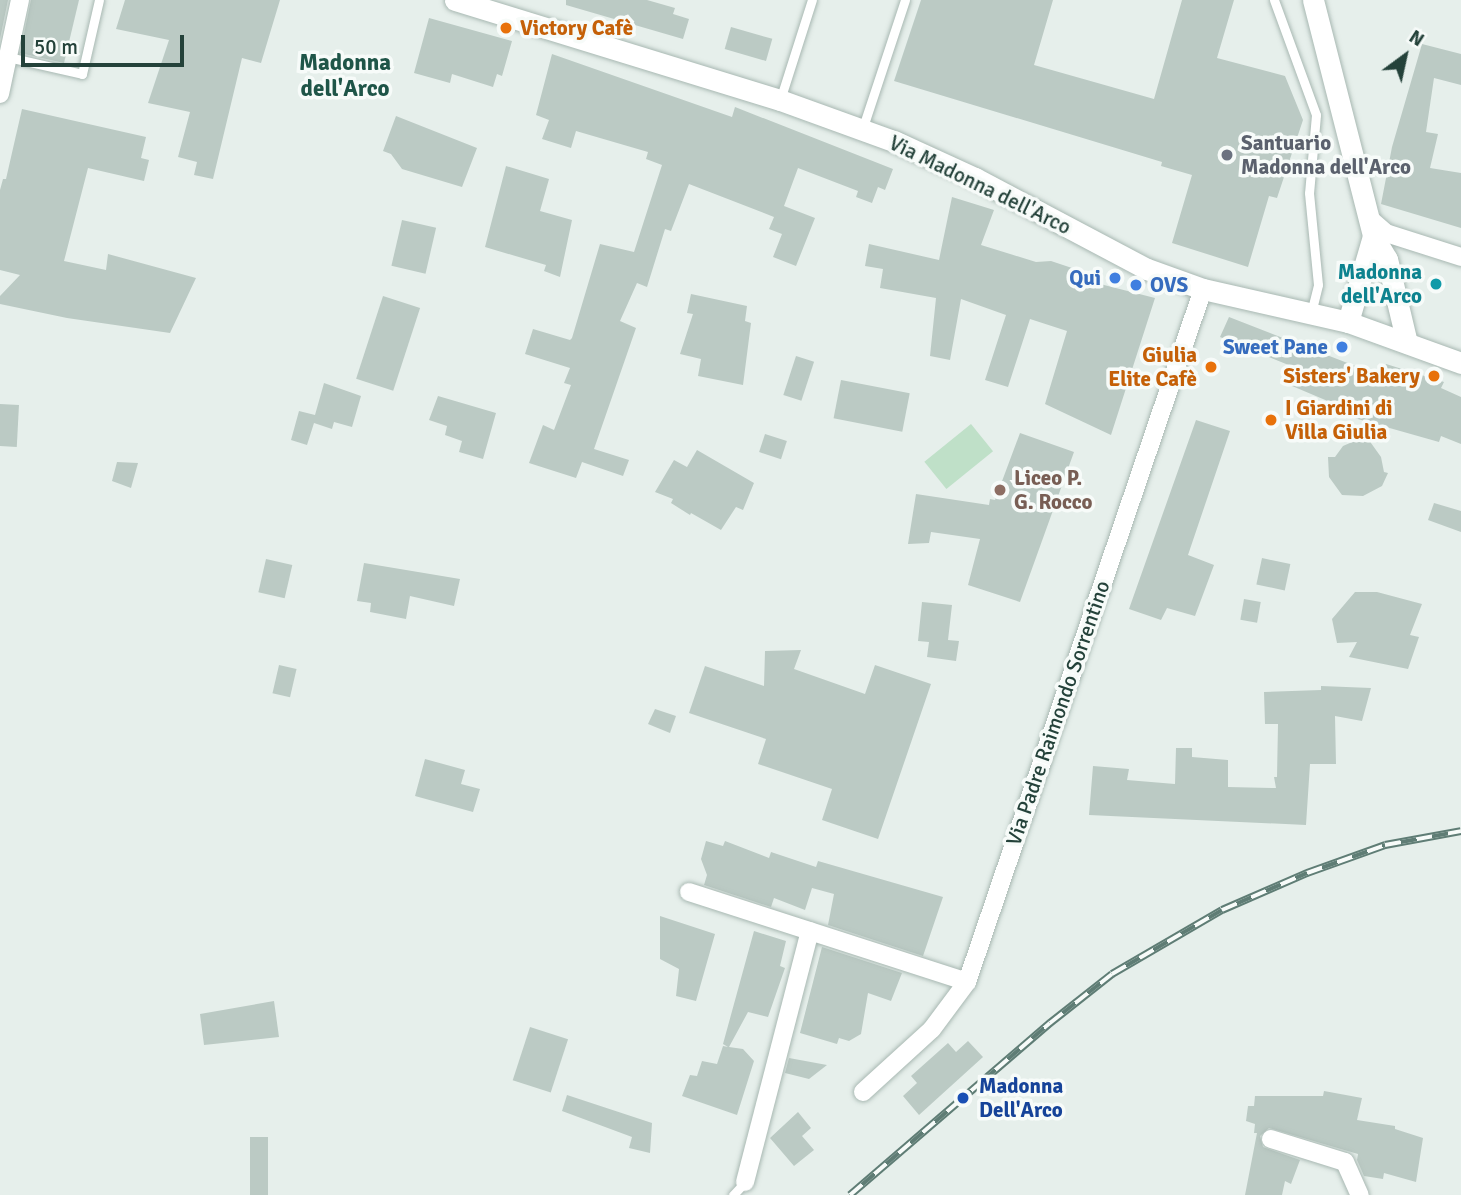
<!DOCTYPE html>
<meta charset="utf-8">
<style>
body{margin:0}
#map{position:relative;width:1461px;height:1195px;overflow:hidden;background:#e6efeb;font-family:Signika,sans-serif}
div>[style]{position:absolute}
.green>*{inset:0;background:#bfe0c8;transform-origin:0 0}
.building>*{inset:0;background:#bbcac4;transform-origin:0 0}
.roads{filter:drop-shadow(0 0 2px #a8b8b2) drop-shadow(0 0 2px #a8b8b2)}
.lane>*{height:9px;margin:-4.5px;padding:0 4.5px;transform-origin:4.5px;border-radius:4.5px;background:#fff}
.street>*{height:18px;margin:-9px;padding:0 9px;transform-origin:9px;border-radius:9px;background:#fff}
.secondary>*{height:21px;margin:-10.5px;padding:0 10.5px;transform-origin:10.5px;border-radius:10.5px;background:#fff}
.rail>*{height:8px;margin-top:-4px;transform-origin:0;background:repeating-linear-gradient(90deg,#f7fbf9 0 16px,#5f7d75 0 32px);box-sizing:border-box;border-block:2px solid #5f7d75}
.dots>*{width:19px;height:19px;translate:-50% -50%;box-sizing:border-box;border:4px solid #f7fbf9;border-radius:50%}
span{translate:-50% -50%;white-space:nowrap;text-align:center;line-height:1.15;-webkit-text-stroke:7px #f7fbf9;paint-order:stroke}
.food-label{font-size:21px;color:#c56008;font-weight:700}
.left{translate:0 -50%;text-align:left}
.right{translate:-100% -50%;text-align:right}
.worship-label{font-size:21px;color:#5b616d;font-weight:700}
.street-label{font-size:21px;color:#24423a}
.culture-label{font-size:21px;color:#0d838f;font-weight:700}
.shop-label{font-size:21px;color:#366cbe;font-weight:700}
.education-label{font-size:21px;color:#785e54;font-weight:700}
.transit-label{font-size:21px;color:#164399;font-weight:700}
.neighbourhood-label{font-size:23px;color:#1f5548;font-weight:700}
.north{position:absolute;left:1370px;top:21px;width:70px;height:70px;-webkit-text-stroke:5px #f7fbf9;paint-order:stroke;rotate:33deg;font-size:19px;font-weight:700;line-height:28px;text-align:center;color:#24423a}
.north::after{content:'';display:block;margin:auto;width:24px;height:32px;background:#24423a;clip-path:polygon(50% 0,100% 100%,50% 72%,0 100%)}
.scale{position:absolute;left:21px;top:35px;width:163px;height:32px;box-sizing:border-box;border:4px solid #24423a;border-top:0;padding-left:9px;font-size:21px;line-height:24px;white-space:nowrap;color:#24423a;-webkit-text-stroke:5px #f7fbf9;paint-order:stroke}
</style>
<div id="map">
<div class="green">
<i style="left:971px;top:424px;width:35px;height:60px;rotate:51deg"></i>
</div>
<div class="building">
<i style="clip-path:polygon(0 0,8px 0,0 39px)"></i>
<i style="clip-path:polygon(31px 0,79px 0,64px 63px,20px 53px)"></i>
<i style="clip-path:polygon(125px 0,280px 0,261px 63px,242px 58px,213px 179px,194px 175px,197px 162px,178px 157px,190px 112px,148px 103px,169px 40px,116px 29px)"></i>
<i style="clip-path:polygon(566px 0,647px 0,675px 8px,673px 14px,689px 19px,683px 39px,566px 5px)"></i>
<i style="clip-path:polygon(921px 0,1053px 0,1034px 65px,1154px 99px,1182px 0,1234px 0,1217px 58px,1285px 76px,1303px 120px,1277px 198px,1269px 196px,1248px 267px,1172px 243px,1192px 175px,1161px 166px,1162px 162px,894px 81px)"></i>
<i style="clip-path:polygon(429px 18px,512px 41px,502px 76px,497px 74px,493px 87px,452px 74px,450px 83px,414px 73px)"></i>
<i style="left:731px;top:27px;width:43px;height:23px;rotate:16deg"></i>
<i style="clip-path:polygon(1422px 44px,1461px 54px,1461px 85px,1434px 78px,1426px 132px,1438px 134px,1430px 168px,1461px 173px,1461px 228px,1381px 204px,1392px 147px)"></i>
<i style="clip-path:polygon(552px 54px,732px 117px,735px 107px,893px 169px,885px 190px,878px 187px,872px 203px,856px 197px,858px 191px,798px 168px,784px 206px,815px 218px,796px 266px,773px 257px,782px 234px,769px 229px,774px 217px,689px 184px,671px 231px,665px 229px,647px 287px,637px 283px,620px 321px,636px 328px,594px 449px,629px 460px,623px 476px,582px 462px,576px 478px,529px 463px,543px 425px,554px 430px,571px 385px,564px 383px,570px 368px,525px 354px,533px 329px,570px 340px,572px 338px,600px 244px,634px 252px,662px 165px,646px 159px,648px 152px,576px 131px,571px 148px,542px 139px,549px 120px,536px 115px)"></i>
<i style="clip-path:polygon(22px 109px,146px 137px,141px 158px,149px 160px,144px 181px,88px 168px,64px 261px,106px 270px,108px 254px,196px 278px,170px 333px,67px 318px,0 304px,0 296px,20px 275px,0 270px,0 190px,3px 179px,6px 179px)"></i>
<i style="clip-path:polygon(396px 116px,477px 148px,462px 187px,402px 169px,391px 154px,383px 151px)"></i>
<i style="clip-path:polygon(506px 166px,549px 179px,540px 211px,572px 220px,560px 277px,544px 271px,546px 265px,485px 247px)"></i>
<i style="clip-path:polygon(952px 197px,994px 210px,981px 245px,1036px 262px,1051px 261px,1090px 274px,1090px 278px,1104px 285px,1155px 298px,1111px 435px,1045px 404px,1067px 331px,1030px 319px,1008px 387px,985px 380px,1006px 315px,961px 299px,950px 360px,930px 356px,936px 298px,880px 288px,883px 269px,865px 266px,869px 244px,939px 260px)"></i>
<i style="left:402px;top:220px;width:35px;height:47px;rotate:13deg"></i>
<i style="clip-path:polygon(691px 294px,747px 306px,745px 321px,751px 323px,743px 385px,698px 376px,701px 359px,680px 354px,693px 314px,687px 313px)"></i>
<i style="left:383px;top:296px;width:39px;height:87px;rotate:18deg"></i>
<i style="clip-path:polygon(1229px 317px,1381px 376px,1386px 364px,1444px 382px,1441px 388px,1461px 397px,1461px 444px,1441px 436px,1439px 442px,1326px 410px,1330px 402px,1285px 383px,1291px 366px,1220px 337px)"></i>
<i style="left:796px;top:356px;width:19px;height:41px;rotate:18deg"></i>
<i style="left:841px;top:380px;width:70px;height:39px;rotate:11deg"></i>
<i style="clip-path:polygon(324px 383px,361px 396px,352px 427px,334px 422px,332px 429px,314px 423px,307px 445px,291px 440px,299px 411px,315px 415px)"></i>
<i style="clip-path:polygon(438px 396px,496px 413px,483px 459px,459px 452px,462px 441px,445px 435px,447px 426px,429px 420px)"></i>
<i style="left:0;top:404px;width:19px;height:42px;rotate:3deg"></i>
<i style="clip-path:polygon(1196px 420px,1230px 431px,1188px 555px,1214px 565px,1195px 616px,1167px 608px,1161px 620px,1129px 609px)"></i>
<i style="clip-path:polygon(1020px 433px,1074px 452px,1020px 602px,968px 585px,980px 539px,931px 532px,929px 543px,908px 544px,916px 494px,989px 505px,990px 499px,995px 500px)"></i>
<i style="left:765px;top:434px;width:23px;height:19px;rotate:18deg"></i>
<i style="clip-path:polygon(1366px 436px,1381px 457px,1384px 472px,1388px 473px,1382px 486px,1363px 496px,1342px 495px,1329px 477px,1328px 457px,1335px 457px,1343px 446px)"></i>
<i style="clip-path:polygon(697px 450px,754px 483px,743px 510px,736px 507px,721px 530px,691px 513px,690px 515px,671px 503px,673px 499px,655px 492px,674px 460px,687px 467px)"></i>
<i style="clip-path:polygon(117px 462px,138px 463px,131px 488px,112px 481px)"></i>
<i style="clip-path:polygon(1434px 503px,1461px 511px,1461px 532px,1428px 520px)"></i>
<i style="left:1262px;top:558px;width:29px;height:27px;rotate:12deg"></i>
<i style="left:266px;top:559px;width:27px;height:34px;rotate:13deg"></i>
<i style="clip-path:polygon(364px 563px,460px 579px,454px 606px,410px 596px,406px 619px,370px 612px,371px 603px,357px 601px)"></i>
<i style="clip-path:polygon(1355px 592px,1377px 592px,1422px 604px,1410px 635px,1419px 637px,1408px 669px,1349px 657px,1357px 642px,1337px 643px,1332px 619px)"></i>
<i style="left:1244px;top:599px;width:17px;height:21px;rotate:10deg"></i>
<i style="clip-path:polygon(922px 602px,952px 605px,948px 640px,959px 641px,956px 661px,927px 657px,929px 642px,918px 641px)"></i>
<i style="clip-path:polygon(801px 650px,794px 669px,865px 694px,875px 665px,931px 684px,878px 839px,822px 820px,832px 789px,758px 764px,766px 739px,689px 713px,705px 666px,764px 686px,765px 651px)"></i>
<i style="left:279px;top:665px;width:18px;height:29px;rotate:13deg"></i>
<i style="clip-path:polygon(1321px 686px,1371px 688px,1362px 721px,1335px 716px,1336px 764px,1310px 764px,1306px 825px,1089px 815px,1093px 766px,1129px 769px,1127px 780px,1175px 784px,1176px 748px,1192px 748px,1192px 757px,1228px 760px,1228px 787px,1276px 788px,1274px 777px,1277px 777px,1278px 724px,1265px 724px,1264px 692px,1321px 690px)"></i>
<i style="clip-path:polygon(655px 709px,676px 716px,670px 733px,648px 724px)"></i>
<i style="clip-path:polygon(425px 759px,465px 770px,461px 784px,480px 789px,473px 812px,415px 796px)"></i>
<i style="clip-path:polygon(706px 841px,723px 846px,725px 841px,769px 858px,771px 852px,816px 867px,818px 861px,943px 897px,923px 956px,828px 925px,834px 894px,812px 888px,805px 910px,774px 898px,771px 907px,704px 885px,707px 875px,701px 859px)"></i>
<i style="clip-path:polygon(660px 916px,715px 934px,696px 1001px,676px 996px,679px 969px,660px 959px)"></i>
<i style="clip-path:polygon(754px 931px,786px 941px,780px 966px,785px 968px,768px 1017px,748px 1012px,729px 1047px,743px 1049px,754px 1061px,737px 1115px,682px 1096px,690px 1075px,697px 1076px,702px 1061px,717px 1064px,723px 1046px,728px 1047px,723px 1044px)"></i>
<i style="clip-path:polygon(822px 947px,902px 973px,891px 1001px,868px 993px,861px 1034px,849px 1041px,839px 1038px,837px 1044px,800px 1033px)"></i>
<i style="clip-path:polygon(274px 1001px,279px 1037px,204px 1045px,200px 1014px)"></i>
<i style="left:530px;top:1027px;width:40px;height:56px;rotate:18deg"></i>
<i style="clip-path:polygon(968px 1041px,983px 1057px,919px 1115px,903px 1096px,917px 1083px,911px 1076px,948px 1043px,956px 1052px)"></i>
<i style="clip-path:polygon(789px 1058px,827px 1065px,809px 1079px,785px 1073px)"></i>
<i style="clip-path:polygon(1324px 1091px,1362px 1098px,1357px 1120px,1395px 1126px,1395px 1129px,1423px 1138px,1416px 1182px,1384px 1173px,1383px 1179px,1364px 1176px,1357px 1160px,1358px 1154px,1269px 1128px,1260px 1136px,1263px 1147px,1300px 1160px,1291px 1184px,1285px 1181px,1282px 1195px,1245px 1195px,1257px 1133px,1254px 1133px,1255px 1124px,1246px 1121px,1248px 1106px,1254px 1106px,1255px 1096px,1323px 1096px)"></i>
<i style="clip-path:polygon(567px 1095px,652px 1123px,650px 1153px,629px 1148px,632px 1137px,562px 1111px)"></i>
<i style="clip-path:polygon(798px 1112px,811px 1128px,802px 1136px,814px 1150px,794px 1166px,770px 1138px)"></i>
<i style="left:250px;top:1137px;width:18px;height:58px"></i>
</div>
<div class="roads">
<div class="lane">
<i style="left:1274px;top:0;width:122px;rotate:69.9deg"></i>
<i style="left:1316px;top:115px;width:78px;rotate:95.1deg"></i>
<i style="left:1309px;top:193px;width:92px;rotate:84.4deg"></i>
<i style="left:1318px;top:285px;width:30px;rotate:104deg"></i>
<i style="left:8px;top:57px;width:76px;rotate:12.9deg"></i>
<i style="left:82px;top:74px;width:76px;rotate:-77.1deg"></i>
<i style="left:780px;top:100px;width:105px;rotate:-72.3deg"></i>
<i style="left:862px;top:130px;width:137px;rotate:-71.7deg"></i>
<i style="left:733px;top:1195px;width:18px;rotate:-47deg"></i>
</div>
<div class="street">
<i style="left:0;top:94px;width:96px;rotate:-78deg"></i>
<i style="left:1370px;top:219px;width:21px;rotate:41deg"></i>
<i style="left:1386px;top:233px;width:79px;rotate:17.7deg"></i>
<i style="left:689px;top:892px;width:292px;rotate:17.9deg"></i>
<i style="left:863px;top:1092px;width:93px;rotate:-42.4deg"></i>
<i style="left:932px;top:1029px;width:59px;rotate:-53.3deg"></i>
<i style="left:967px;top:982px;width:732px;rotate:-71.19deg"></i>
<i style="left:1271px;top:1139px;width:77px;rotate:17.3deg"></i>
<i style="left:1345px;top:1162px;width:36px;rotate:66deg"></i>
<i style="left:745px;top:1182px;width:259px;rotate:-75.5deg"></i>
</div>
<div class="secondary">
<i style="left:455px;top:0;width:340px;rotate:17.1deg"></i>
<i style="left:780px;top:100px;width:123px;rotate:19.9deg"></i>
<i style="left:896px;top:142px;width:87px;rotate:24.5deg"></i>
<i style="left:975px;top:178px;width:195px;rotate:27.9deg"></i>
<i style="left:1147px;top:269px;width:59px;rotate:19.7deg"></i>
<i style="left:1203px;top:289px;width:149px;rotate:12.8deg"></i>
<i style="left:1348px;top:322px;width:120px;rotate:19.9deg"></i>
<i style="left:1313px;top:0;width:244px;rotate:75.7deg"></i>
<i style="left:1373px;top:236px;width:27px;rotate:59deg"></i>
<i style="left:1387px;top:259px;width:86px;rotate:76.6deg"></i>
<i style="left:1348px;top:322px;width:90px;rotate:-73.8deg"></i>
</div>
</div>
<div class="rail">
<i style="left:850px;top:1195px;width:264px;rotate:-40.7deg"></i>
<i style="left:1050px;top:1023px;width:79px;rotate:-38.3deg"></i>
<i style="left:1112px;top:974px;width:127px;rotate:-30.2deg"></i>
<i style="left:1222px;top:910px;width:93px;rotate:-23.5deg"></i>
<i style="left:1307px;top:873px;width:83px;rotate:-19.7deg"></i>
<i style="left:1385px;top:845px;width:77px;rotate:-10.4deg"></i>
</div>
<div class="dots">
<i style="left:506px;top:28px;background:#e8710a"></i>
<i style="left:1227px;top:155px;background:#6b7280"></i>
<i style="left:1115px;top:278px;background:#3f7fe0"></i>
<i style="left:1436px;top:284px;background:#0f9aa8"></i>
<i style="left:1136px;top:285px;background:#3f7fe0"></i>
<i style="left:1342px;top:347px;background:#3f7fe0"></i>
<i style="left:1211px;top:367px;background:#e8710a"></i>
<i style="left:1434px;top:376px;background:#e8710a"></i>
<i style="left:1271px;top:420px;background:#e8710a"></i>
<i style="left:1000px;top:490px;background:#8d6e63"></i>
<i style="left:963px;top:1098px;background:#1a4fb4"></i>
</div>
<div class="food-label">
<span class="left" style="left:520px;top:28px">Victory Cafè</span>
<span class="right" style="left:1197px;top:367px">Giulia<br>Elite Cafè</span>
<span class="right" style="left:1420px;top:376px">Sisters' Bakery</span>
<span class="left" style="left:1285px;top:420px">I Giardini di<br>Villa Giulia</span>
</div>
<div class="worship-label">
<span class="left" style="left:1241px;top:155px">Santuario<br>Madonna dell'Arco</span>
</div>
<div class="street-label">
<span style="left:980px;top:185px;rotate:26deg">Via Madonna dell'Arco</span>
<span style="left:1058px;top:713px;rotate:-71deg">Via Padre Raimondo Sorrentino</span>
</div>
<div class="culture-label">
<span class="right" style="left:1422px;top:284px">Madonna<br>dell'Arco</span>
</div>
<div class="shop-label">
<span class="right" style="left:1101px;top:278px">Qui</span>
<span class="left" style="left:1150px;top:285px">OVS</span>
<span class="right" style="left:1328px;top:347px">Sweet Pane</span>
</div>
<div class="education-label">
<span class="left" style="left:1014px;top:490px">Liceo P.<br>G. Rocco</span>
</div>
<div class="transit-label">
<span class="left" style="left:979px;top:1098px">Madonna<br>Dell'Arco</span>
</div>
<div class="neighbourhood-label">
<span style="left:345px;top:76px">Madonna<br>dell'Arco</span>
</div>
<div class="north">N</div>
<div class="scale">50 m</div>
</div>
